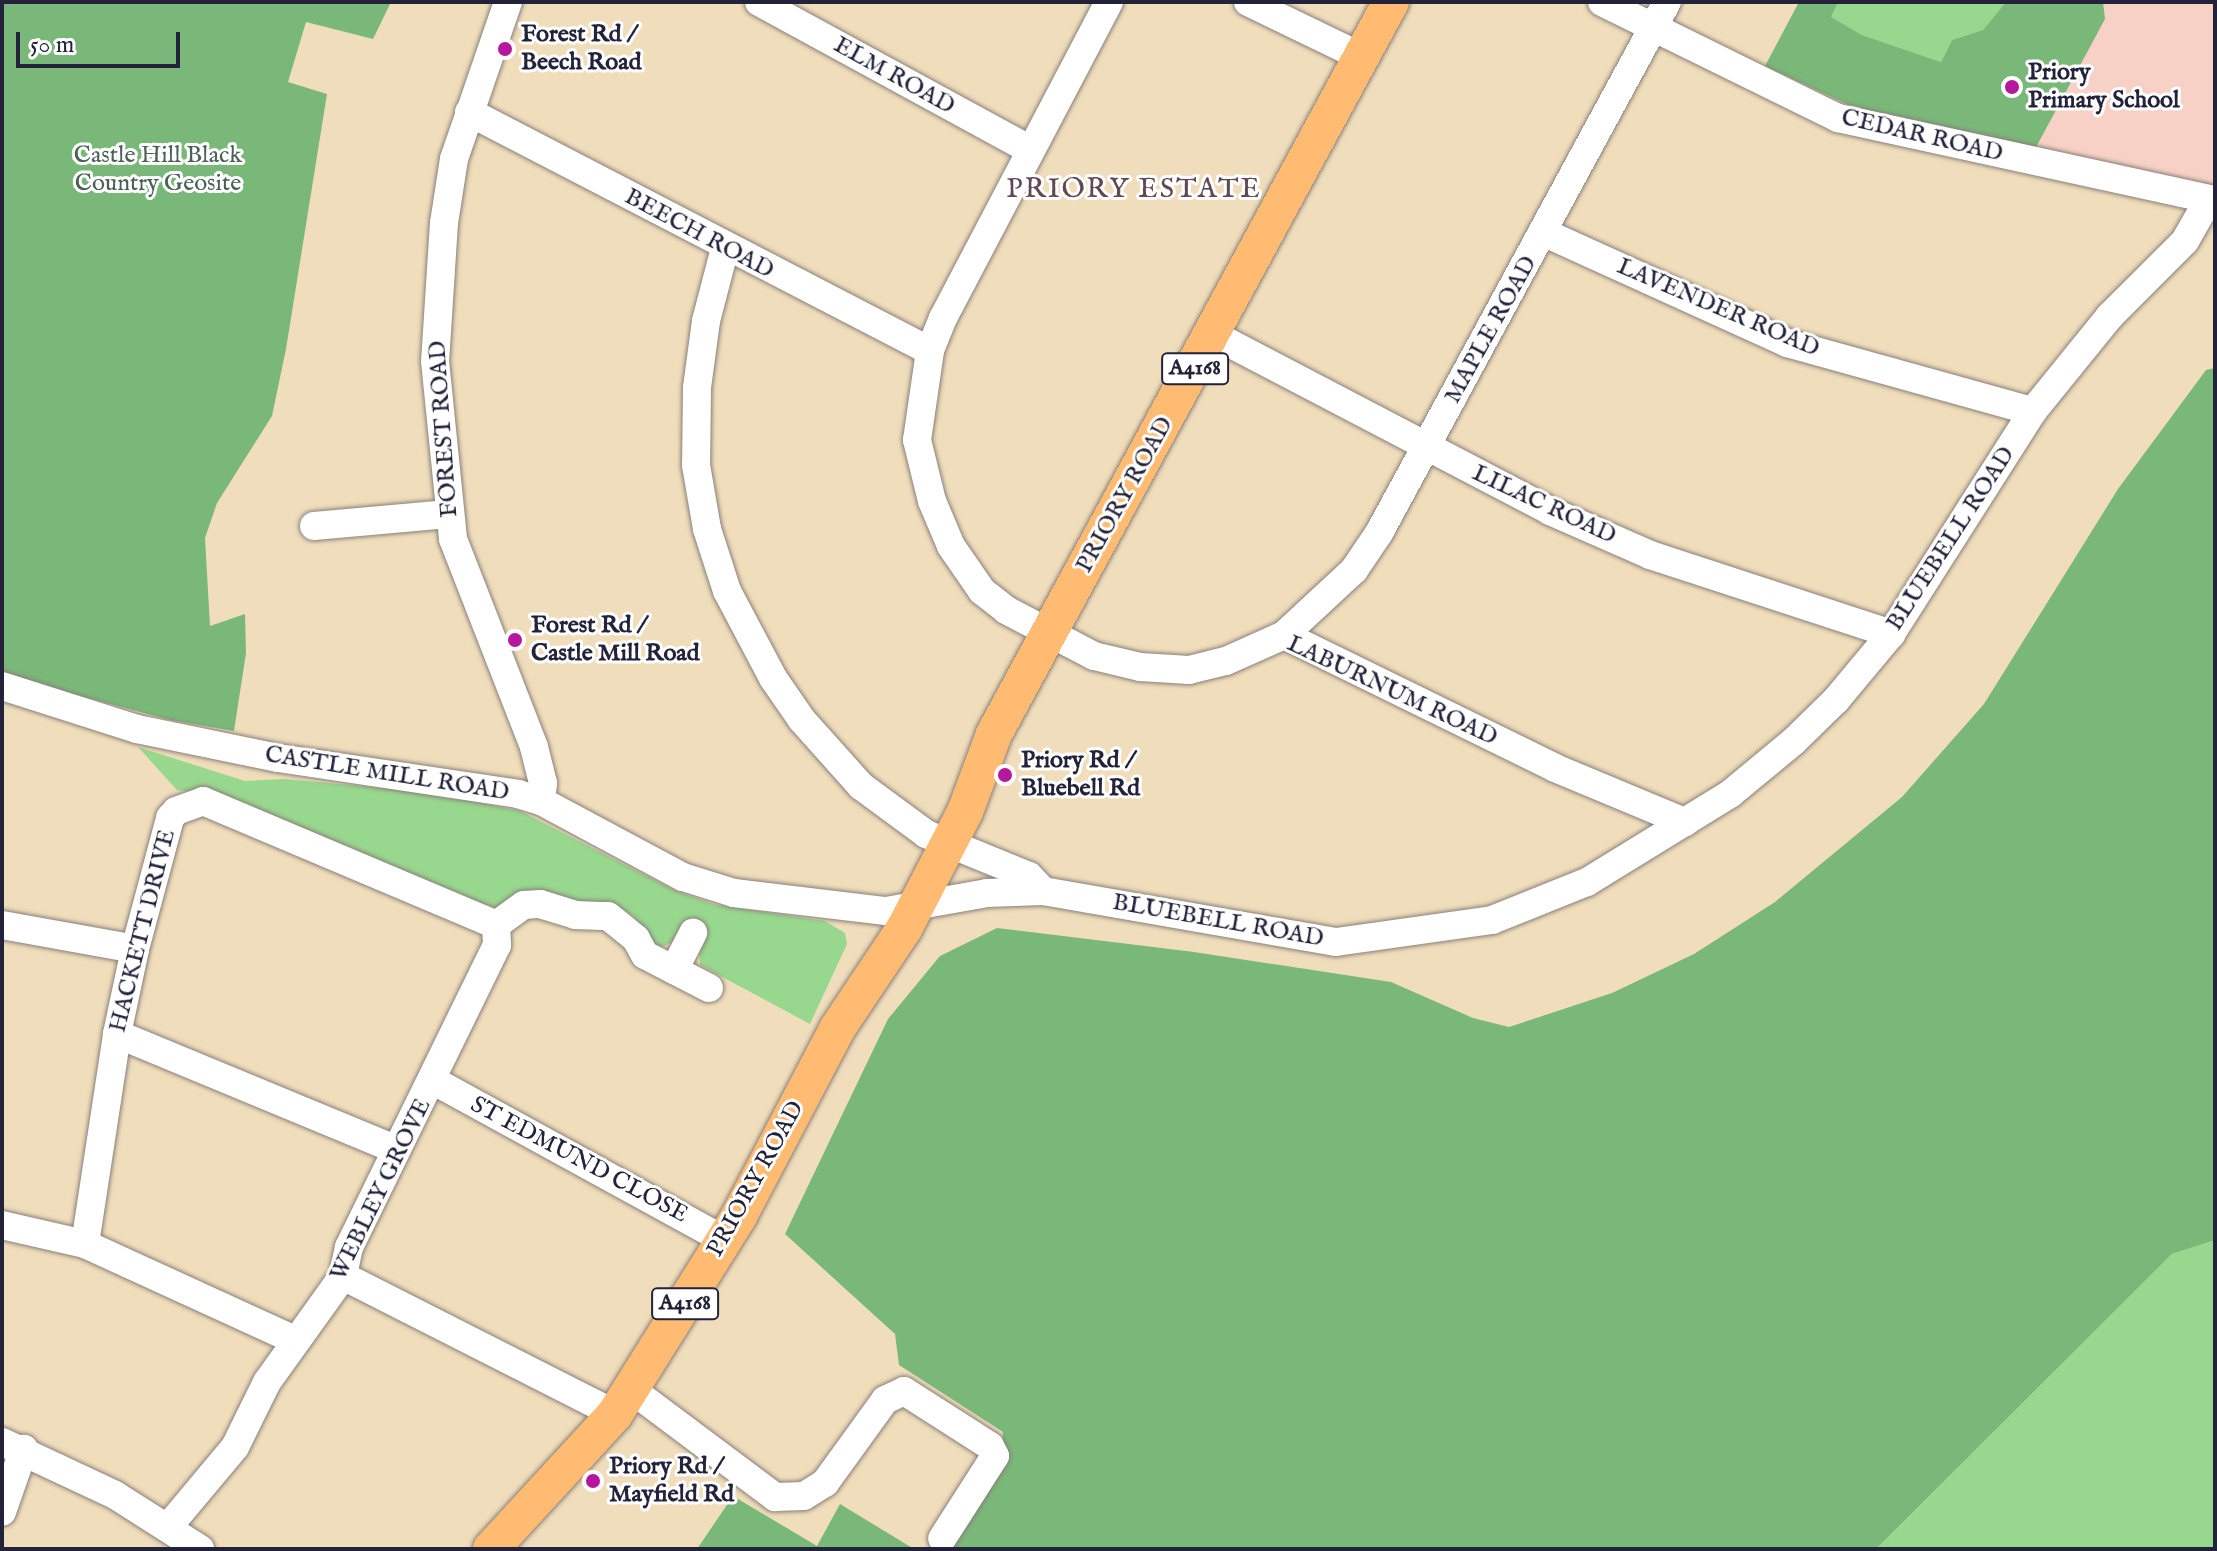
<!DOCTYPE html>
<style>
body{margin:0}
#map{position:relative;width:2217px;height:1551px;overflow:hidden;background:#f0ddbb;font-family:"IM FELL English",serif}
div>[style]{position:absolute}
.built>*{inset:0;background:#f7d1c6}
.green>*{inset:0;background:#98d78e}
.forest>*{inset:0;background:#7ab879}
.roads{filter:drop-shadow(0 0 2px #89807b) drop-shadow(0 0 2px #89807b)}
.minor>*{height:28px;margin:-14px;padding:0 14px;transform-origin:14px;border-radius:14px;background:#fff}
.major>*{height:36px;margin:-18px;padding:0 18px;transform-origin:18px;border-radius:18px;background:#ffbb71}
.dots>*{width:22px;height:22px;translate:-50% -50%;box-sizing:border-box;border:4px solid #fff;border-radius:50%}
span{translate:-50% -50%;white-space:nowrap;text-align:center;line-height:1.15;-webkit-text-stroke:6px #fff;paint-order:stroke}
.shield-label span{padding:2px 6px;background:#fff;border:2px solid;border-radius:6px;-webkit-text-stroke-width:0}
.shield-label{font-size:22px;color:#22223b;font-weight:700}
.poi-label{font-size:24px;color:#22223b;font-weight:700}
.left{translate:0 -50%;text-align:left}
.street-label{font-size:24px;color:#22223b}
.park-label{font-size:24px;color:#4b6158}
.quarter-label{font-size:28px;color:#614954;letter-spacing:2px}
.frame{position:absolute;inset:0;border:4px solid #22223b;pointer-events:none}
.scale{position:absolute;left:16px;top:32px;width:164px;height:36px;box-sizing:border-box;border:4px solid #22223b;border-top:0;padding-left:10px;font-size:24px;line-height:28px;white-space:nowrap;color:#22223b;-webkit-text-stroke:6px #fff;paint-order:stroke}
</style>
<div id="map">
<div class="built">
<i style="clip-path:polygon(1799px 2px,2215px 2px,2215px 188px,1930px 130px,1765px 66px)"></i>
</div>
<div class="green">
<i style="clip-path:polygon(1838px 2px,2006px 2px,1983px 30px,1952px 40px,1941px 62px,1862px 35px,1830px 17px)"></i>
<i style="clip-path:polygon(138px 747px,245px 781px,284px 779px,427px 792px,520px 811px,676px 891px,716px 905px,825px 921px,845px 933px,847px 944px,810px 1024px,700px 965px,699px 932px,661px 947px,649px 942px,634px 916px,608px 902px,500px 909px,427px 886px,225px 796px,177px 790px)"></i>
<i style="clip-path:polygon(2215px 1240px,2215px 1549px,1876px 1549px,2172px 1254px)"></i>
</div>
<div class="forest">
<i style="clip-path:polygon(2px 2px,391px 2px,373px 39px,306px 22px,288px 82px,327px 94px,286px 349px,272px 416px,217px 503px,205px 538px,210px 626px,245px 614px,246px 653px,234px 731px,170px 720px,2px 675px)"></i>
<i style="clip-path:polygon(1799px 2px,1838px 2px,1831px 17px,1862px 35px,1941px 62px,1952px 40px,1983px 30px,2006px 2px,2103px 2px,2105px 19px,2034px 151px,1855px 108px,1765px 66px)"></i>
<i style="clip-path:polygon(2215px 368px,2215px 1240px,2172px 1254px,1876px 1549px,937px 1549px,1000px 1469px,1003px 1432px,899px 1365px,895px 1334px,785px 1234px,888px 1019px,940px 956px,997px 928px,1194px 952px,1391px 982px,1473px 1018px,1509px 1027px,1612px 993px,1694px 954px,1775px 902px,1902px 797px,1984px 704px,2118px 489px,2206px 370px)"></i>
<i style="clip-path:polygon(733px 1496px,817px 1546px,840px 1504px,914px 1549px,697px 1549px)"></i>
</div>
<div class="roads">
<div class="minor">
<i style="left:508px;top:2px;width:166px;rotate:109deg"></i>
<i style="left:454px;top:159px;width:65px;rotate:98.9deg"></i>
<i style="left:444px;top:223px;width:138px;rotate:93.7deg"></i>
<i style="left:435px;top:361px;width:179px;rotate:84.2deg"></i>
<i style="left:453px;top:539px;width:223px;rotate:68.7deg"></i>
<i style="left:534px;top:747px;width:37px;rotate:76deg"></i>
<i style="left:543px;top:783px;width:18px;rotate:96deg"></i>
<i style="left:759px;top:2px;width:309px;rotate:28.6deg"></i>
<i style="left:1109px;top:2px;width:357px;rotate:117.7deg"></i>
<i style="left:943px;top:318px;width:35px;rotate:112deg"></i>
<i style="left:930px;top:351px;width:90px;rotate:98.3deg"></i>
<i style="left:917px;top:440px;width:63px;rotate:76.2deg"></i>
<i style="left:932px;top:501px;width:49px;rotate:67.1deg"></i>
<i style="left:951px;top:546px;width:55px;rotate:55.4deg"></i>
<i style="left:982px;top:591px;width:31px;rotate:38deg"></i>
<i style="left:1006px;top:610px;width:99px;rotate:27.6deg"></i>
<i style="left:1094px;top:656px;width:47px;rotate:13.4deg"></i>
<i style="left:1140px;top:667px;width:49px;rotate:3.5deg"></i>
<i style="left:1189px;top:670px;width:38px;rotate:-14deg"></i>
<i style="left:1226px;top:661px;width:64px;rotate:-24.1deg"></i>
<i style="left:1284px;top:635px;width:302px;rotate:26.1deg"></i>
<i style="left:1555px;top:768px;width:141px;rotate:22.6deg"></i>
<i style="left:1248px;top:2px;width:127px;rotate:25.8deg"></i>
<i style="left:1602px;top:2px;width:263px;rotate:26.2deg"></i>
<i style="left:1838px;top:118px;width:386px;rotate:12.3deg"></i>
<i style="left:469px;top:112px;width:519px;rotate:27.4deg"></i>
<i style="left:1545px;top:233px;width:266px;rotate:24.4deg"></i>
<i style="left:1787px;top:343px;width:255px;rotate:15.5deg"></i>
<i style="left:725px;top:248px;width:75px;rotate:104.6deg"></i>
<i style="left:706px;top:321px;width:68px;rotate:97.7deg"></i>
<i style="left:697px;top:388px;width:77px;rotate:90.7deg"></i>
<i style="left:696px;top:465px;width:65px;rotate:80.2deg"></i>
<i style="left:707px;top:529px;width:65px;rotate:72.1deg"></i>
<i style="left:727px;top:591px;width:98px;rotate:62.1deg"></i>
<i style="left:773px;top:678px;width:51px;rotate:55.4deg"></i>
<i style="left:802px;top:720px;width:89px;rotate:48.2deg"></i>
<i style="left:861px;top:786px;width:81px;rotate:36.4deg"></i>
<i style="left:926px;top:834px;width:111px;rotate:22.2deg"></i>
<i style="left:1029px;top:876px;width:21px;rotate:47deg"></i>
<i style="left:1043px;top:891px;width:297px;rotate:9.9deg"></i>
<i style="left:1336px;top:942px;width:158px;rotate:-8deg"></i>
<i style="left:1492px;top:920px;width:102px;rotate:-21.8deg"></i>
<i style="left:1587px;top:882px;width:168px;rotate:-31.6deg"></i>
<i style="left:1730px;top:794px;width:83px;rotate:-39.6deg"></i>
<i style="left:1794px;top:741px;width:59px;rotate:-44.3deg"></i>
<i style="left:1836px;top:700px;width:86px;rotate:-50.2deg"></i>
<i style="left:1891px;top:634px;width:264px;rotate:-57.5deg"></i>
<i style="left:2033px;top:411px;width:121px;rotate:-51deg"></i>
<i style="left:2109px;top:317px;width:107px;rotate:-45deg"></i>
<i style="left:2185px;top:241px;width:48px;rotate:-60.3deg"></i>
<i style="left:1214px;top:335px;width:379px;rotate:27.6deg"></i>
<i style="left:1550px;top:511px;width:109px;rotate:23.7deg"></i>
<i style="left:1650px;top:555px;width:254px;rotate:18.1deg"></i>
<i style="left:314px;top:526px;width:135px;rotate:-5.1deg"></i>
<i style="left:1284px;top:635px;width:96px;rotate:-42.9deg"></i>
<i style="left:1354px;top:570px;width:45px;rotate:-56deg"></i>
<i style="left:1379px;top:533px;width:604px;rotate:-61.53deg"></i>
<i style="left:2px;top:686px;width:142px;rotate:17.7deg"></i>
<i style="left:137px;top:729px;width:144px;rotate:11.6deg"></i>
<i style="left:278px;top:758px;width:243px;rotate:8.5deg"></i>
<i style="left:518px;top:794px;width:24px;rotate:17deg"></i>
<i style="left:541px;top:801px;width:161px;rotate:28.2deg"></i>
<i style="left:683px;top:877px;width:53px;rotate:17.4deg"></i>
<i style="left:734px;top:893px;width:153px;rotate:6.8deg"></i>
<i style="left:886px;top:911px;width:103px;rotate:-10.1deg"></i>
<i style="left:987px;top:893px;width:56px;rotate:-2deg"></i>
<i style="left:2px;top:925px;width:135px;rotate:10.2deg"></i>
<i style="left:496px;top:925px;width:34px;rotate:-36deg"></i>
<i style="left:524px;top:905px;width:16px;rotate:-4deg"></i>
<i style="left:540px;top:904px;width:37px;rotate:17deg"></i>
<i style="left:575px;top:915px;width:33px;rotate:2deg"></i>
<i style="left:608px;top:916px;width:36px;rotate:39deg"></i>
<i style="left:636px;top:939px;width:18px;rotate:61deg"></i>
<i style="left:645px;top:955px;width:72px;rotate:27.3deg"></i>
<i style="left:674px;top:970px;width:42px;rotate:-62.8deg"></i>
<i style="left:117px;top:1034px;width:301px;rotate:22.5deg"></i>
<i style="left:434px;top:1081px;width:331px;rotate:28.7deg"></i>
<i style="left:2px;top:1225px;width:85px;rotate:12.9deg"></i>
<i style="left:85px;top:1244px;width:231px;rotate:24.6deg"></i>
<i style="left:85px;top:1244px;width:212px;rotate:-81.3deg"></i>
<i style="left:117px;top:1034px;width:87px;rotate:-78deg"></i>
<i style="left:135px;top:949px;width:136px;rotate:-75deg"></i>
<i style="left:170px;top:818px;width:9px;rotate:-49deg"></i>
<i style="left:176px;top:811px;width:29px;rotate:-20deg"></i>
<i style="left:203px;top:801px;width:318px;rotate:22.9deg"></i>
<i style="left:496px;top:925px;width:20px;rotate:87deg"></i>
<i style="left:497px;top:945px;width:336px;rotate:116.1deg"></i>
<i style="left:349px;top:1247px;width:30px;rotate:102deg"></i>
<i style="left:343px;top:1276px;width:130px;rotate:125.6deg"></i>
<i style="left:267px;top:1382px;width:72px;rotate:116.2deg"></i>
<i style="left:235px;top:1447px;width:103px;rotate:129.9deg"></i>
<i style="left:343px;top:1276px;width:305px;rotate:26.9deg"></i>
<i style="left:632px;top:1390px;width:179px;rotate:36.8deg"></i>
<i style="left:775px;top:1497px;width:29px;rotate:-2deg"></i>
<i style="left:804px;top:1496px;width:25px;rotate:-32deg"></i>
<i style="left:825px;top:1483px;width:102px;rotate:-54.1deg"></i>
<i style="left:885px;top:1400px;width:21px;rotate:-25deg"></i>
<i style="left:904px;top:1391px;width:102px;rotate:32.6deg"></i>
<i style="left:990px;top:1446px;width:11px;rotate:63deg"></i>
<i style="left:995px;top:1456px;width:98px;rotate:122.6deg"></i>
<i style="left:2px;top:1442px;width:125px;rotate:25.1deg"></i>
<i style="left:115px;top:1495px;width:101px;rotate:32.4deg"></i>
<i style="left:2px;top:1512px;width:67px;rotate:-70.8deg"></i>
</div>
<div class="major">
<i style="left:491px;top:1549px;width:183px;rotate:-47.4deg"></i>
<i style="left:615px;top:1414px;width:234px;rotate:-57.9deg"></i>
<i style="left:739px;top:1216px;width:211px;rotate:-62.3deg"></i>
<i style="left:837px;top:1029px;width:120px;rotate:-56.2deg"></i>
<i style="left:904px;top:929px;width:132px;rotate:-62.5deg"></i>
<i style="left:965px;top:812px;width:83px;rotate:-69.6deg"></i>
<i style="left:994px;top:734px;width:833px;rotate:-61.53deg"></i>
</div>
</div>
<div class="dots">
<i style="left:505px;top:49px;background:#b5179e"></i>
<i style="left:2012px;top:87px;background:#b5179e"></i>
<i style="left:515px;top:640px;background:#b5179e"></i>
<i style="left:1005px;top:775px;background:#b5179e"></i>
<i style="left:593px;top:1481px;background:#b5179e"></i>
</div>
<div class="shield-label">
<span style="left:1195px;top:369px">A4168</span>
<span style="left:685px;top:1304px">A4168</span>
</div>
<div class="poi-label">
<span class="left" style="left:521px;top:49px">Forest Rd /<br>Beech Road</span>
<span class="left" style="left:2028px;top:87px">Priory<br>Primary School</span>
<span class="left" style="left:531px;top:640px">Forest Rd /<br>Castle Mill Road</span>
<span class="left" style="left:1021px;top:775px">Priory Rd /<br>Bluebell Rd</span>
<span class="left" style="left:609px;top:1481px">Priory Rd /<br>Mayfield Rd</span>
</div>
<div class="street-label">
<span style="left:894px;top:76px;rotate:29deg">ELM ROAD</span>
<span style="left:1922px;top:136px;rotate:13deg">CEDAR ROAD</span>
<span style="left:699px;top:234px;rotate:28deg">BEECH ROAD</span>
<span style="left:1718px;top:308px;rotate:23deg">LAVENDER ROAD</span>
<span style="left:1491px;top:330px;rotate:-61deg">MAPLE ROAD</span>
<span style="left:444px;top:429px;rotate:-94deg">FOREST ROAD</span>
<span style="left:1125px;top:495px;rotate:-61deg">PRIORY ROAD</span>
<span style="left:1544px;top:505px;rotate:25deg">LILAC ROAD</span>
<span style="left:1951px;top:539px;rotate:-57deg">BLUEBELL ROAD</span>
<span style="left:1392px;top:691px;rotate:25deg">LABURNUM ROAD</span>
<span style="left:387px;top:774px;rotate:9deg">CASTLE MILL ROAD</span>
<span style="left:1218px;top:921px;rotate:10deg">BLUEBELL ROAD</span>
<span style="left:143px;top:931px;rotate:-76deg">HACKETT DRIVE</span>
<span style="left:579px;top:1160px;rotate:28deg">ST EDMUND CLOSE</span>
<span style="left:756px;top:1179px;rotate:-61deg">PRIORY ROAD</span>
<span style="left:381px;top:1190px;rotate:-64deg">WEBLEY GROVE</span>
</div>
<div class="park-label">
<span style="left:158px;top:170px">Castle Hill Black<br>Country Geosite</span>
</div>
<div class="quarter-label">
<span style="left:1134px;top:190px">PRIORY ESTATE</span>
</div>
<div class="frame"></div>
<div class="scale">50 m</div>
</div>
